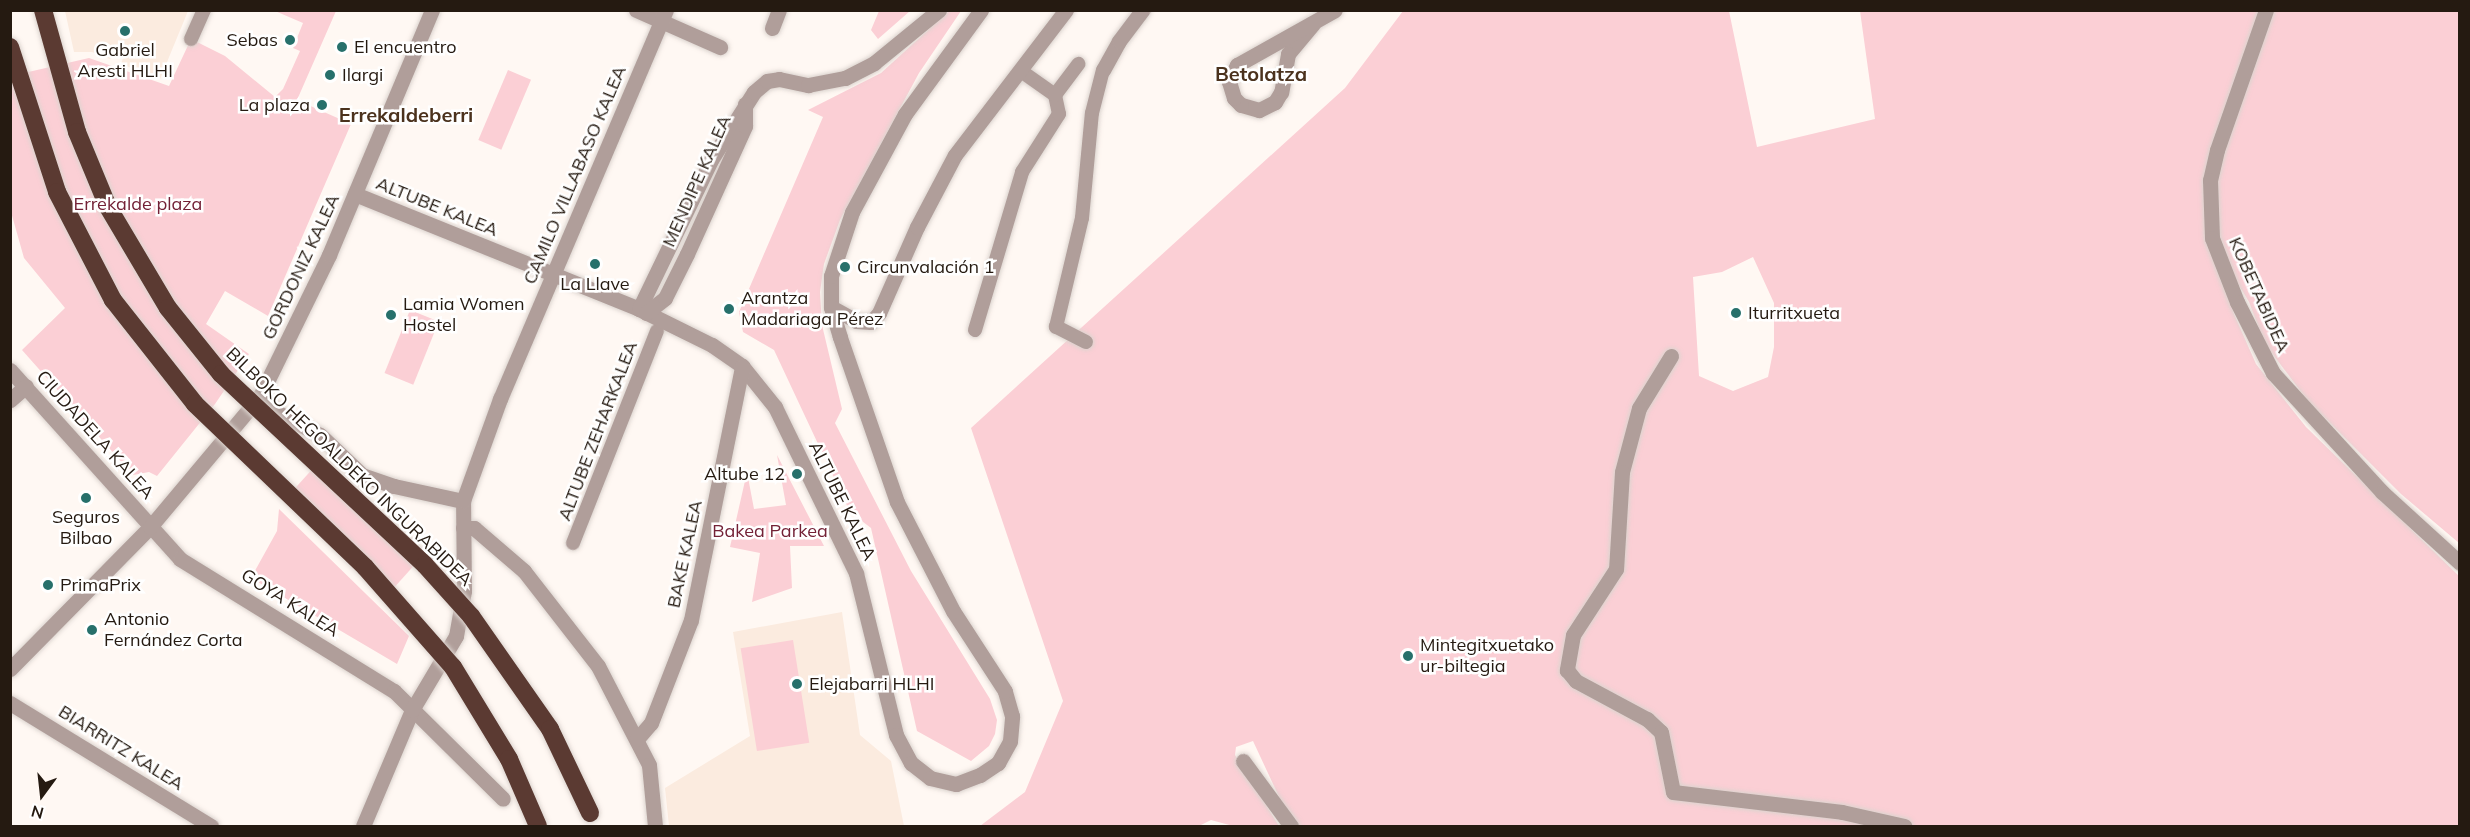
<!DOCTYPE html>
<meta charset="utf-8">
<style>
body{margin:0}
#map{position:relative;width:2470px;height:837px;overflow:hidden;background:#fff8f3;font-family:Mulish,sans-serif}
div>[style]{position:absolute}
.built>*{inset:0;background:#fbebdf}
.green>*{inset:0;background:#fbcfd5;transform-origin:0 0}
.roads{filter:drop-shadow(0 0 2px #dcd4cf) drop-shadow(0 0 2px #dcd4cf)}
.pedestrian>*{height:14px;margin:-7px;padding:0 7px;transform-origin:7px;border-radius:7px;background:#b09e9a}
.minor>*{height:15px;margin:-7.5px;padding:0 7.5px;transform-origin:7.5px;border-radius:7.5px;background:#b09e9a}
.bridges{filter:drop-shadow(0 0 2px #dcd4cf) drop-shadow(0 0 2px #dcd4cf)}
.motorway-bridge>*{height:18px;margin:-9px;padding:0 9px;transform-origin:9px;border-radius:9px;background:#5b3a32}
.dots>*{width:16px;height:16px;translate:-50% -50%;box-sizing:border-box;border:3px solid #fff;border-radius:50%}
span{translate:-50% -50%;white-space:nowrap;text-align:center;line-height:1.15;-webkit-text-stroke:5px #fff;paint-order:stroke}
.poi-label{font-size:18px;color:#251a11}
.right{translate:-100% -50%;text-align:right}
.left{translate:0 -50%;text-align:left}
.street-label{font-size:18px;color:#251a11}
.park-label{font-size:18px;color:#732136}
.neighbourhood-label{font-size:20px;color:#4b321d;font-weight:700}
.frame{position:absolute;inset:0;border:12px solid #251a11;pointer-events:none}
.north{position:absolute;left:12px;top:765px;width:60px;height:60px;-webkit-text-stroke:4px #fff;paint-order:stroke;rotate:195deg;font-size:16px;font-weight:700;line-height:24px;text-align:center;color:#251a11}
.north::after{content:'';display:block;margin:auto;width:21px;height:27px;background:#251a11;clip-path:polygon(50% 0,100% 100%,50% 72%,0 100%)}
</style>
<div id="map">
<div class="built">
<i style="clip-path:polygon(65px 11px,65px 10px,188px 11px,160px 79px,121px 64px,124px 55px,114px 51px,110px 59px,92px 52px,74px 52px)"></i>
<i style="clip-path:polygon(842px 612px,860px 735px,891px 761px,904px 826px,669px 826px,665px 788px,750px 736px,733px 632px)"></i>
</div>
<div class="green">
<i style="clip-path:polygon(275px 11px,336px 11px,297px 100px,351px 124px,268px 316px,225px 291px,206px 324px,249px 354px,215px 404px,157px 476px,149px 472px,133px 475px,22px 350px,65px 308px,24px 258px,11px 212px,11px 76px,89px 58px,169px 86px,191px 39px,225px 56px,275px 97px,283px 89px,300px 51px,293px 48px,303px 23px)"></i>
<i style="clip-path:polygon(879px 11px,879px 10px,910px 11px,878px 39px,871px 30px)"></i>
<i style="clip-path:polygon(949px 11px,961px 11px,919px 73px,840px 220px,824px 264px,820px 292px,822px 325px,842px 409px,835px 423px,911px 571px,990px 699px,997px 720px,995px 734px,989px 746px,971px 761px,917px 731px,871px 528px,850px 512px,774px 350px,743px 332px,739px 312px,823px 117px,808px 110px,881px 73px)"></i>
<i style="clip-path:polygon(evenodd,1403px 11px,1729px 11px,1757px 147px,1875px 119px,1860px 11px,2459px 11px,2459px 543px,2401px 494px,2308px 401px,2265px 344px,2249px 302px,2213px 242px,2234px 314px,2256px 364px,2306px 427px,2459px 576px,2459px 826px,1300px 826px,1280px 799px,1253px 741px,1236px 747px,1235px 755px,1279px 826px,1233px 826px,1211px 820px,1199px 826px,980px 826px,1025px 792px,1063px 701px,971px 428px,1345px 88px,1403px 11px,1753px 257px,1774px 303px,1774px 347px,1768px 377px,1733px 391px,1699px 376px,1693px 277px,1722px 272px,1753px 257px)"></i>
<i style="left:508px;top:70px;width:25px;height:76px;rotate:23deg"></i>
<i style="left:410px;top:310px;width:31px;height:68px;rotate:22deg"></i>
<i style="clip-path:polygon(777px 455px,824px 546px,790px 546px,792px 588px,752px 602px,760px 553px,730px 547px,747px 472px,754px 509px,786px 505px)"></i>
<i style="left:316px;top:465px;width:140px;height:41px;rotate:42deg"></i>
<i style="clip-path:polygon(279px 509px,409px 636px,397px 664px,251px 578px,277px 531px)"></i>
<i style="left:793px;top:640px;width:104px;height:53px;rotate:81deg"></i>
</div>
<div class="roads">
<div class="pedestrian">
<i style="left:191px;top:39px;width:32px;rotate:-66deg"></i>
<i style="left:1021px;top:71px;width:42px;rotate:35.2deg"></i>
<i style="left:975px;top:330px;width:165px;rotate:-73.4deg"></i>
<i style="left:1022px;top:172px;width:69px;rotate:-57.5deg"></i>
<i style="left:1059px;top:114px;width:19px;rotate:-102deg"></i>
<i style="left:1055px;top:95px;width:39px;rotate:-53deg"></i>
<i style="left:1086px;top:342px;width:34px;rotate:-153deg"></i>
<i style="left:1056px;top:327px;width:112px;rotate:-76.6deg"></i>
<i style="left:1082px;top:218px;width:105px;rotate:-84.6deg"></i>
<i style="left:1092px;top:113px;width:44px;rotate:-75.7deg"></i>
<i style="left:573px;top:543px;width:228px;rotate:-68.4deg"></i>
</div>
<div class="minor">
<i style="left:636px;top:10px;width:92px;rotate:23.8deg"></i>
<i style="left:2266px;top:10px;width:148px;rotate:109.3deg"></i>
<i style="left:2217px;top:150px;width:31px;rotate:103deg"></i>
<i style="left:2210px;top:180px;width:58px;rotate:88deg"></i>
<i style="left:2212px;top:238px;width:69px;rotate:68.7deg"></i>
<i style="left:2237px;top:302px;width:80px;rotate:63.1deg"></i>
<i style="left:2273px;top:373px;width:161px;rotate:47.5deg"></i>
<i style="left:2382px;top:492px;width:105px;rotate:42.3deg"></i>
<i style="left:1313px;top:24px;width:39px;rotate:130deg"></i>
<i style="left:1288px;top:54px;width:39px;rotate:100deg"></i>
<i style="left:1281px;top:92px;width:12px;rotate:121deg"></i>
<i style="left:1275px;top:102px;width:18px;rotate:153deg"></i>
<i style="left:1259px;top:110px;width:19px;rotate:-164deg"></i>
<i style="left:1241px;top:105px;width:10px;rotate:-135deg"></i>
<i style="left:1234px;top:98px;width:17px;rotate:-107deg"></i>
<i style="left:1229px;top:82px;width:19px;rotate:-65deg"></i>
<i style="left:1237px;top:65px;width:112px;rotate:-29.3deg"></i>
<i style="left:772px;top:28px;width:19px;rotate:-69deg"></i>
<i style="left:1103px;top:70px;width:33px;rotate:-61deg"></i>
<i style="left:1119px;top:41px;width:39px;rotate:-53deg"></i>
<i style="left:355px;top:194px;width:306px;rotate:22deg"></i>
<i style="left:639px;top:309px;width:81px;rotate:26.3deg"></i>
<i style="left:712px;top:345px;width:37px;rotate:35deg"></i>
<i style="left:742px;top:366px;width:53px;rotate:51.2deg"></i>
<i style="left:775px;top:407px;width:185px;rotate:64deg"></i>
<i style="left:856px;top:573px;width:167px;rotate:76.1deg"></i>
<i style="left:896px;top:735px;width:32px;rotate:62deg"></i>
<i style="left:911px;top:763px;width:24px;rotate:38deg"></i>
<i style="left:930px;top:778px;width:27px;rotate:13deg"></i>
<i style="left:956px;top:784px;width:26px;rotate:-21deg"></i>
<i style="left:980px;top:775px;width:22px;rotate:-34deg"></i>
<i style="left:998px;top:763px;width:25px;rotate:-61deg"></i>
<i style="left:1010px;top:741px;width:25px;rotate:-85deg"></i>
<i style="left:1012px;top:716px;width:26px;rotate:-106deg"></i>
<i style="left:1005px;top:691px;width:95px;rotate:-123deg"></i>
<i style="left:953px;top:611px;width:123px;rotate:-117.2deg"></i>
<i style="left:897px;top:502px;width:175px;rotate:-109.1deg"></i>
<i style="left:840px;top:337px;width:31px;rotate:-107deg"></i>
<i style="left:831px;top:307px;width:31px;rotate:-90deg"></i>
<i style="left:831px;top:276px;width:67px;rotate:-71.8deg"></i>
<i style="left:852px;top:212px;width:111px;rotate:-61.6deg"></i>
<i style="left:905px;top:114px;width:129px;rotate:-53.8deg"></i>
<i style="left:831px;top:307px;width:29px;rotate:29deg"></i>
<i style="left:856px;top:321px;width:15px;rotate:4deg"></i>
<i style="left:871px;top:322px;width:12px;rotate:-48deg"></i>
<i style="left:879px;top:313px;width:94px;rotate:-66.2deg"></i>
<i style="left:917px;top:227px;width:81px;rotate:-62.2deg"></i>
<i style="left:955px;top:155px;width:183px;rotate:-52.6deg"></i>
<i style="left:639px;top:309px;width:165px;rotate:-64.2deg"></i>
<i style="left:711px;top:160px;width:80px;rotate:-57.7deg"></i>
<i style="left:754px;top:92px;width:17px;rotate:-40deg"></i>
<i style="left:767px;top:81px;width:12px;rotate:-9deg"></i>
<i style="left:779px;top:79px;width:30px;rotate:12deg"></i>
<i style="left:808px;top:85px;width:38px;rotate:-11deg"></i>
<i style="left:845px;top:78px;width:33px;rotate:-27deg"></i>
<i style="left:874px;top:63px;width:84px;rotate:-39.2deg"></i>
<i style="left:646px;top:313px;width:24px;rotate:-38deg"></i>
<i style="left:665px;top:298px;width:49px;rotate:-63.4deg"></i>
<i style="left:687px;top:254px;width:141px;rotate:-65.6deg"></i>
<i style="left:745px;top:126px;width:22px;rotate:-90deg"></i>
<i style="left:1671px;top:356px;width:61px;rotate:121.6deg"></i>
<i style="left:1639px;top:408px;width:66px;rotate:104.9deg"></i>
<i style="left:1622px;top:472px;width:97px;rotate:93.5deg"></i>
<i style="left:1616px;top:569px;width:79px;rotate:123.1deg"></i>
<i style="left:1573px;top:635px;width:36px;rotate:100deg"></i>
<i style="left:1567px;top:670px;width:14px;rotate:51deg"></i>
<i style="left:1576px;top:681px;width:81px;rotate:28.2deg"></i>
<i style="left:1647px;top:719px;width:19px;rotate:43deg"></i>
<i style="left:1661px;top:732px;width:61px;rotate:78.7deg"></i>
<i style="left:1673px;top:792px;width:170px;rotate:6.7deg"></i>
<i style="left:1842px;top:812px;width:64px;rotate:12.7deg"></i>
<i style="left:10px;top:370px;width:254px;rotate:48deg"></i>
<i style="left:180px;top:559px;width:251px;rotate:31.7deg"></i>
<i style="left:394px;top:691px;width:153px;rotate:44.7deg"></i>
<i style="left:260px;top:396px;width:25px;rotate:43deg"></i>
<i style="left:278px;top:413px;width:47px;rotate:27.6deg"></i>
<i style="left:320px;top:435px;width:58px;rotate:43.6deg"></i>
<i style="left:362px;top:475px;width:34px;rotate:19deg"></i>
<i style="left:394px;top:486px;width:71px;rotate:12.3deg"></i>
<i style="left:10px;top:400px;width:21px;rotate:-41deg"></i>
<i style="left:463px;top:528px;width:11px"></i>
<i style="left:474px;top:528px;width:66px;rotate:40.7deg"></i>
<i style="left:524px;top:571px;width:120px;rotate:52.1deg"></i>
<i style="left:598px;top:666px;width:111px;rotate:62.7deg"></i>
<i style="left:649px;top:765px;width:61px;rotate:84.4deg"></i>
<i style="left:10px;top:669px;width:199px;rotate:-45.4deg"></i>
<i style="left:150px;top:527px;width:171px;rotate:-50deg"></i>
<i style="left:260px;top:396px;width:157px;rotate:-63.9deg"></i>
<i style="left:329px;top:255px;width:266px;rotate:-67.2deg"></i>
<i style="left:10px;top:703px;width:236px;rotate:31.5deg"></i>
<i style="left:637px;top:739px;width:21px;rotate:-49deg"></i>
<i style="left:651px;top:723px;width:110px;rotate:-68.8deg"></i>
<i style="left:691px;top:620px;width:259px;rotate:-78.6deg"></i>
<i style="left:1243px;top:761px;width:81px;rotate:53.6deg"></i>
<i style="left:363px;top:826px;width:126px;rotate:-67.1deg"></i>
<i style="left:412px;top:710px;width:86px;rotate:-59.3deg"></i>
<i style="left:456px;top:636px;width:46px;rotate:-79.9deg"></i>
<i style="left:464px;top:591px;width:90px;rotate:-90.6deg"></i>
<i style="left:463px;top:501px;width:109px;rotate:-70.1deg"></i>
<i style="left:500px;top:399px;width:423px;rotate:-66.9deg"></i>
</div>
</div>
<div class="bridges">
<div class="motorway-bridge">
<i style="left:43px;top:10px;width:127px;rotate:74.4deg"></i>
<i style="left:77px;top:132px;width:81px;rotate:67.5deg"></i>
<i style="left:108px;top:207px;width:117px;rotate:59.3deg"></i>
<i style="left:168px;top:308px;width:85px;rotate:51.2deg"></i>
<i style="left:221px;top:374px;width:279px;rotate:43.1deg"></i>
<i style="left:425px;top:565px;width:69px;rotate:48deg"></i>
<i style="left:471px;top:616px;width:138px;rotate:55deg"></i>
<i style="left:550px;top:729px;width:93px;rotate:64.5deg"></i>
<i style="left:10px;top:47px;width:152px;rotate:72deg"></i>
<i style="left:57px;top:192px;width:122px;rotate:62.6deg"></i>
<i style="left:113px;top:300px;width:132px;rotate:51.7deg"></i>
<i style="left:195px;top:404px;width:236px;rotate:43.8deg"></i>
<i style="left:365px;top:567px;width:133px;rotate:48.7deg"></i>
<i style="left:453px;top:667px;width:108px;rotate:58.7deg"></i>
<i style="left:509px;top:759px;width:73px;rotate:66.6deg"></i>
</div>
</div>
<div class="dots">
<i style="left:125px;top:31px;background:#27706b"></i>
<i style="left:290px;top:40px;background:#27706b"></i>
<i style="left:342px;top:47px;background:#27706b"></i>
<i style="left:330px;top:75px;background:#27706b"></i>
<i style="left:322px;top:105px;background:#27706b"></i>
<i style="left:595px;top:264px;background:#27706b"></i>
<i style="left:845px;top:267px;background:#27706b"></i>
<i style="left:729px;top:309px;background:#27706b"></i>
<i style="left:1736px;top:313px;background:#27706b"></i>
<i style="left:391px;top:315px;background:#27706b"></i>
<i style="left:797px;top:474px;background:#27706b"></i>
<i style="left:86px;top:498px;background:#27706b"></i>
<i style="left:48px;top:585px;background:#27706b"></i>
<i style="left:92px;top:630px;background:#27706b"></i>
<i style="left:1408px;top:656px;background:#27706b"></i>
<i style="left:797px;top:684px;background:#27706b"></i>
</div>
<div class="poi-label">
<span class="right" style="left:278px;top:40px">Sebas</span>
<span class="left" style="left:354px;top:47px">El encuentro</span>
<span style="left:125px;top:61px">Gabriel<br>Aresti HLHI</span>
<span class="left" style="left:342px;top:75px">Ilargi</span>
<span class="right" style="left:310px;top:105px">La plaza</span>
<span class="left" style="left:857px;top:267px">Circunvalación 1</span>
<span style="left:595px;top:284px">La Llave</span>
<span class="left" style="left:741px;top:309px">Arantza<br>Madariaga Pérez</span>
<span class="left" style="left:403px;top:315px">Lamia Women<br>Hostel</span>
<span class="left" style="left:1748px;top:313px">Iturritxueta</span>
<span class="right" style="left:785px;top:474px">Altube 12</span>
<span style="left:86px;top:528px">Seguros<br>Bilbao</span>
<span class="left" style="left:60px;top:585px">PrimaPrix</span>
<span class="left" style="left:104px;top:630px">Antonio<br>Fernández Corta</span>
<span class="left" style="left:1420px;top:656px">Mintegitxuetako<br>ur-biltegia</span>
<span class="left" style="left:809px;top:684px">Elejabarri HLHI</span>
</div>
<div class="street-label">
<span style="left:575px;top:175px;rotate:-67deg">CAMILO VILLABASO KALEA</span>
<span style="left:697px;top:181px;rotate:-66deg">MENDIPE KALEA</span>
<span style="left:437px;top:207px;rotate:22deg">ALTUBE KALEA</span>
<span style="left:301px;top:267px;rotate:-65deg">GORDONIZ KALEA</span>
<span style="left:2259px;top:295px;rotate:66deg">KOBETABIDEA</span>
<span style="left:598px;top:431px;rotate:-69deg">ALTUBE ZEHARKALEA</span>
<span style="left:95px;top:435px;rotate:48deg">CIUDADELA KALEA</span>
<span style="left:349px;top:467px;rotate:44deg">BILBOKO HEGOALDEKO INGURABIDEA</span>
<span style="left:842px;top:501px;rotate:64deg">ALTUBE KALEA</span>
<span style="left:685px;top:554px;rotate:-78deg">BAKE KALEA</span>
<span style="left:290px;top:603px;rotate:32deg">GOYA KALEA</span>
<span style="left:121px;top:748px;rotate:32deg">BIARRITZ KALEA</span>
</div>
<div class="park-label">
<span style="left:138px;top:204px">Errekalde plaza</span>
<span style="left:770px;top:531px">Bakea Parkea</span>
</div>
<div class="neighbourhood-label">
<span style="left:1261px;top:73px">Betolatza</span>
<span style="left:406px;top:114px">Errekaldeberri</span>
</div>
<div class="frame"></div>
<div class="north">N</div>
</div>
